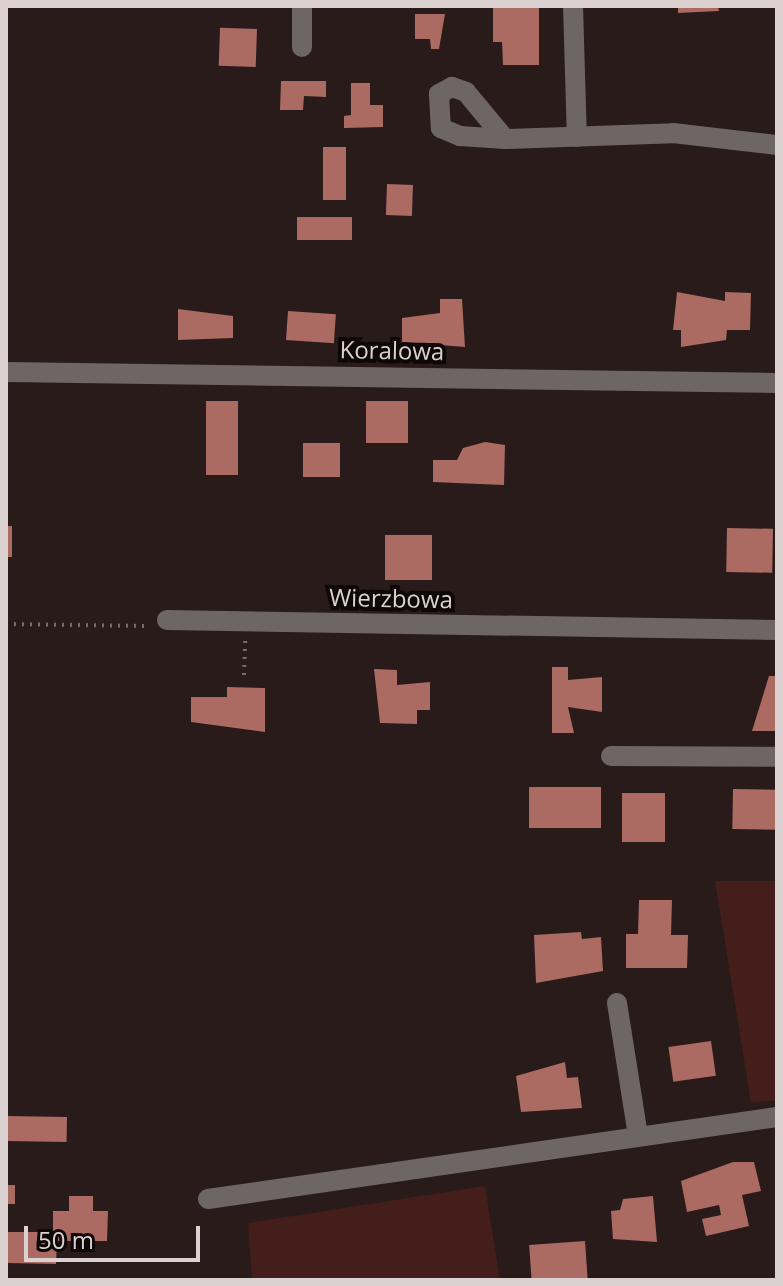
<!DOCTYPE html>
<style>
body{margin:0}
#map{position:relative;width:783px;height:1286px;overflow:hidden;background:#291b19;font-family:"Open Sans",sans-serif}
div>[style]{position:absolute}
.green>*{inset:0;background:#431e1a}
.building>*{inset:0;background:#ab6a62;transform-origin:0 0}
.path>*{height:4px;margin-top:-2px;transform-origin:0;background:repeating-linear-gradient(90deg,#786b6a 0 2px,transparent 0 8px)}
.minor>*{height:20px;margin:-10px;padding:0 10px;transform-origin:10px;border-radius:10px;background:#6d6664}
span{translate:-50% -50%;white-space:nowrap;text-align:center;line-height:1.15;-webkit-text-stroke:8px #0d0707;paint-order:stroke}
.street-label{font-size:24px;color:#dbd1d0}
.frame{position:absolute;inset:0;border:8px solid #dbd1d0;pointer-events:none}
.scale{position:absolute;left:24px;top:1226px;width:176px;height:36px;box-sizing:border-box;border:4px solid #dbd1d0;border-top:0;padding-left:10px;font-size:24px;line-height:28px;white-space:nowrap;color:#dbd1d0;-webkit-text-stroke:6px #0d0707;paint-order:stroke}
</style>
<div id="map">
<div class="green">
<i style="clip-path:polygon(715px 881px,777px 881px,777px 1100px,751px 1103px)"></i>
<i style="clip-path:polygon(485px 1186px,500px 1280px,252px 1280px,248px 1223px)"></i>
</div>
<div class="building">
<i style="clip-path:polygon(493px 6px,539px 6px,539px 65px,503px 65px,502px 42px,493px 42px)"></i>
<i style="clip-path:polygon(678px 6px,718px 6px,719px 11px,678px 13px)"></i>
<i style="clip-path:polygon(415px 14px,445px 14px,439px 49px,431px 49px,430px 39px,415px 39px)"></i>
<i style="left:257px;top:29px;width:38px;height:37px;rotate:92deg"></i>
<i style="clip-path:polygon(281px 81px,326px 81px,326px 97px,304px 96px,303px 110px,280px 110px)"></i>
<i style="clip-path:polygon(351px 83px,370px 83px,370px 105px,383px 105px,383px 127px,344px 128px,344px 116px,351px 115px)"></i>
<i style="left:323px;top:147px;width:23px;height:53px"></i>
<i style="left:387px;top:184px;width:26px;height:31px;rotate:2deg"></i>
<i style="left:297px;top:217px;width:55px;height:23px"></i>
<i style="clip-path:polygon(677px 292px,725px 301px,725px 292px,751px 293px,750px 330px,727px 330px,726px 340px,681px 347px,681px 330px,673px 330px)"></i>
<i style="clip-path:polygon(440px 299px,462px 299px,465px 347px,402px 342px,402px 318px,440px 313px)"></i>
<i style="clip-path:polygon(178px 309px,233px 316px,233px 338px,178px 340px)"></i>
<i style="left:288px;top:311px;width:48px;height:29px;rotate:4deg"></i>
<i style="left:206px;top:401px;width:32px;height:74px"></i>
<i style="left:366px;top:401px;width:42px;height:42px"></i>
<i style="clip-path:polygon(485px 442px,505px 445px,504px 485px,433px 482px,433px 460px,457px 460px,463px 448px)"></i>
<i style="left:303px;top:443px;width:37px;height:34px"></i>
<i style="left:6px;top:526px;width:6px;height:31px"></i>
<i style="left:727px;top:528px;width:46px;height:44px;rotate:1deg"></i>
<i style="left:385px;top:535px;width:47px;height:45px"></i>
<i style="clip-path:polygon(552px 667px,568px 667px,568px 680px,602px 677px,602px 712px,568px 707px,574px 733px,552px 733px)"></i>
<i style="clip-path:polygon(374px 669px,397px 670px,397px 685px,430px 682px,430px 710px,417px 710px,417px 724px,380px 723px)"></i>
<i style="clip-path:polygon(769px 676px,777px 676px,777px 731px,752px 731px)"></i>
<i style="clip-path:polygon(227px 687px,265px 688px,265px 732px,191px 722px,191px 697px,227px 697px)"></i>
<i style="left:601px;top:787px;width:41px;height:72px;rotate:90deg"></i>
<i style="left:733px;top:789px;width:44px;height:40px;rotate:1deg"></i>
<i style="left:622px;top:793px;width:43px;height:49px"></i>
<i style="clip-path:polygon(639px 900px,672px 900px,671px 935px,688px 935px,687px 968px,626px 968px,626px 934px,638px 934px)"></i>
<i style="clip-path:polygon(581px 932px,582px 939px,601px 937px,603px 971px,536px 983px,534px 935px)"></i>
<i style="left:711px;top:1041px;width:35px;height:43px;rotate:82deg"></i>
<i style="clip-path:polygon(565px 1062px,567px 1078px,578px 1077px,582px 1108px,521px 1112px,516px 1076px)"></i>
<i style="left:6px;top:1116px;width:61px;height:25px;rotate:1deg"></i>
<i style="clip-path:polygon(733px 1162px,754px 1162px,761px 1191px,742px 1195px,749px 1226px,706px 1236px,702px 1219px,721px 1215px,719px 1205px,687px 1212px,681px 1181px)"></i>
<i style="left:6px;top:1185px;width:9px;height:19px"></i>
<i style="clip-path:polygon(69px 1196px,93px 1196px,93px 1211px,108px 1211px,107px 1241px,57px 1241px,56px 1264px,6px 1263px,6px 1232px,40px 1232px,40px 1242px,53px 1242px,53px 1211px,69px 1211px)"></i>
<i style="clip-path:polygon(653px 1196px,657px 1242px,613px 1239px,611px 1211px,620px 1210px,623px 1199px)"></i>
<i style="left:585px;top:1241px;width:39px;height:56px;rotate:86deg"></i>
</div>
<div class="path">
<i style="left:6px;top:624px;width:140px;rotate:0.8deg"></i>
<i style="left:244px;top:675px;width:34px;rotate:-88deg"></i>
</div>
<div class="minor">
<i style="left:573px;top:6px;width:131px;rotate:88.3deg"></i>
<i style="left:302px;top:47px;width:41px;rotate:-90deg"></i>
<i style="left:505px;top:139px;width:61px;rotate:-129.7deg"></i>
<i style="left:466px;top:92px;width:15px;rotate:-160deg"></i>
<i style="left:452px;top:87px;width:15px;rotate:152deg"></i>
<i style="left:439px;top:94px;width:34px;rotate:87deg"></i>
<i style="left:441px;top:128px;width:21px;rotate:23deg"></i>
<i style="left:460px;top:136px;width:45px;rotate:3.8deg"></i>
<i style="left:505px;top:139px;width:168px;rotate:-2deg"></i>
<i style="left:673px;top:133px;width:105px;rotate:6.6deg"></i>
<i style="left:6px;top:372px;width:771px;rotate:0.82deg"></i>
<i style="left:167px;top:620px;width:610px;rotate:0.94deg"></i>
<i style="left:611px;top:756px;width:166px;rotate:0.3deg"></i>
<i style="left:617px;top:1003px;width:135px;rotate:81deg"></i>
<i style="left:208px;top:1199px;width:575px;rotate:-8.2deg"></i>
</div>
<div class="street-label">
<span style="left:392px;top:350px;rotate:1deg">Koralowa</span>
<span style="left:391px;top:598px;rotate:1deg">Wierzbowa</span>
</div>
<div class="frame"></div>
<div class="scale">50 m</div>
</div>
